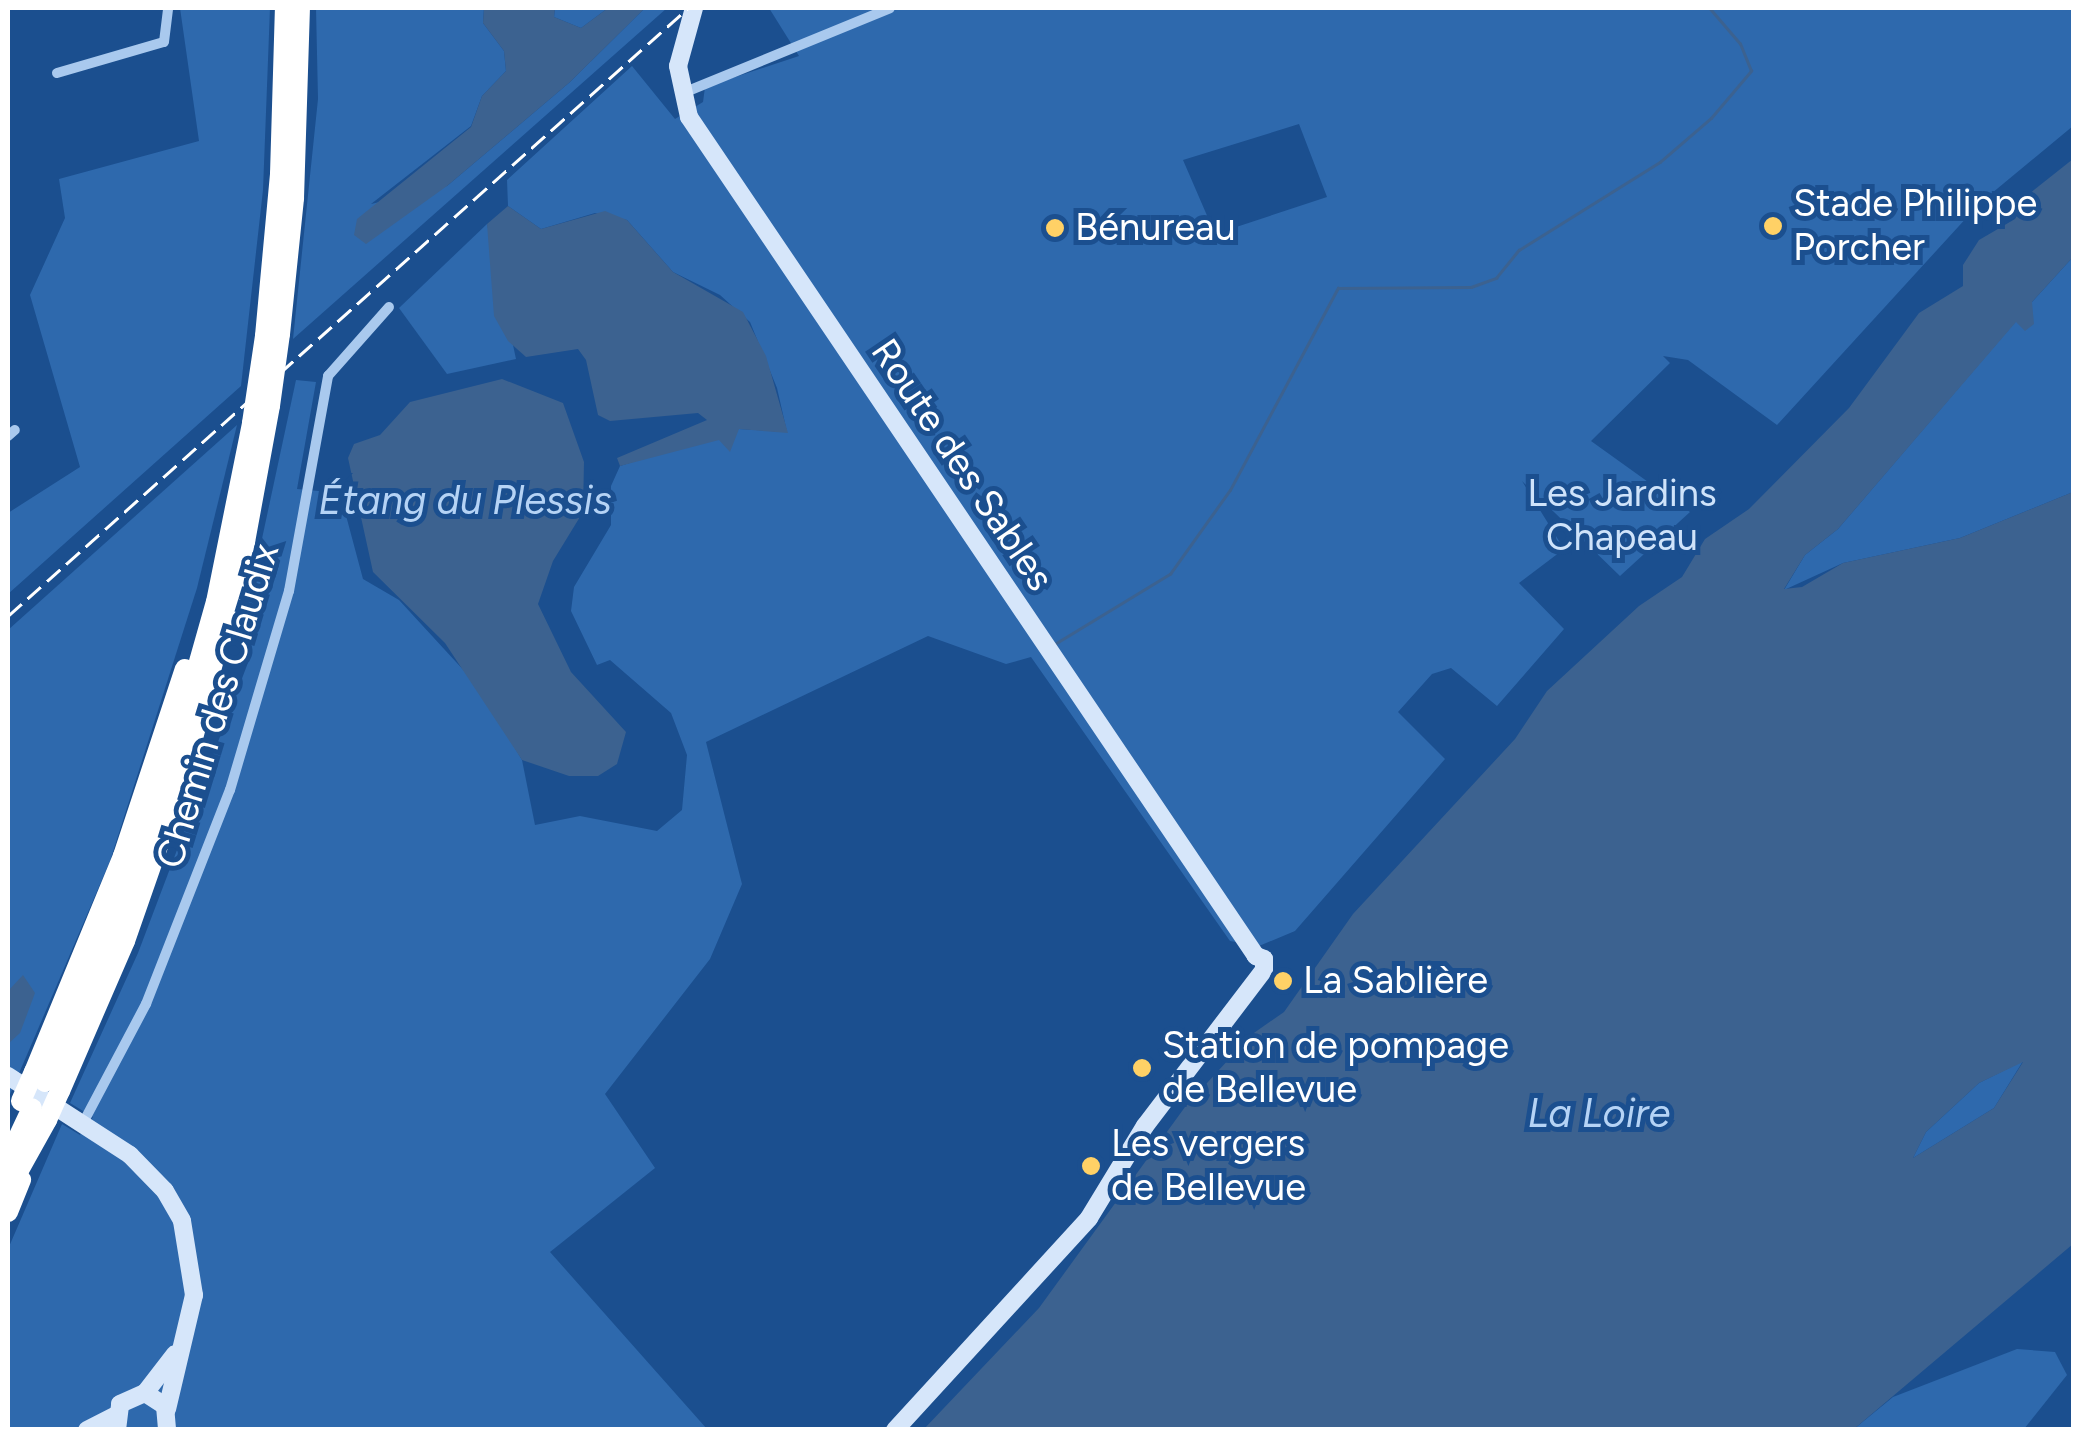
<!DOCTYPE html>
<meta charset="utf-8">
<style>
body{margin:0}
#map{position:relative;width:2081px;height:1437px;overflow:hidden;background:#1b4f8f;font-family:Figtree,sans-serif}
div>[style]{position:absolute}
.green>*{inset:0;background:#2e69ad}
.water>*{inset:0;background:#3c6290}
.stream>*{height:2.5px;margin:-1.25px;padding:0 1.25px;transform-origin:1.25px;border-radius:1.25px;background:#3c6290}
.street>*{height:10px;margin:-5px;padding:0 5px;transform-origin:5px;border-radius:5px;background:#a9c9ee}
.secondary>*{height:18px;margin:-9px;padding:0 9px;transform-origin:9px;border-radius:9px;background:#d6e6fa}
.highway>*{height:20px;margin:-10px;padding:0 10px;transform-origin:10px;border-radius:10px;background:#fff}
.rail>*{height:2.5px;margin-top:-1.25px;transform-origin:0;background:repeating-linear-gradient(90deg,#fff 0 18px,transparent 0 26px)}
.highway-bridge>*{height:20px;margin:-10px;padding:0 10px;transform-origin:10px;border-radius:10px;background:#fff}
.dots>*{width:28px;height:28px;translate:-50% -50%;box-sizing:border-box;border:5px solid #1b4f8f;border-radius:50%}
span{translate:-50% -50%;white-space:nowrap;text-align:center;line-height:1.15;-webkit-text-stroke:10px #1b4f8f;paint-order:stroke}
.poi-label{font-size:38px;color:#fff}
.left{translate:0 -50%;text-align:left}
.street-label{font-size:38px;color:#fff}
.park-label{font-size:38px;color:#cfe3fa}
.water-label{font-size:40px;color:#b5d3f5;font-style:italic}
.frame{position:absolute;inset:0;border:10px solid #fff;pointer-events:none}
</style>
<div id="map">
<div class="green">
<i style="clip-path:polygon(180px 8px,270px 8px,263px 190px,241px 386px,8px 594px,8px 513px,80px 467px,30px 295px,65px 218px,59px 179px,199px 141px)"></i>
<i style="clip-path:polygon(316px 8px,484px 8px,483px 23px,504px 51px,506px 71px,482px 96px,471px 126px,371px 204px,447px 186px,570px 82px,645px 8px,667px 8px,293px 339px,318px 99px)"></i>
<i style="clip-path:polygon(555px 8px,608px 8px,581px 28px,554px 17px)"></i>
<i style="clip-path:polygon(evenodd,769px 8px,2073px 8px,2073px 126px,1980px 203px,1777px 425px,1688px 360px,1663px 356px,1670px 363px,1591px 441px,1690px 512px,1620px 576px,1522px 481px,1564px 549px,1519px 583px,1564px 629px,1497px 706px,1451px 668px,1432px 674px,1398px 712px,1445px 759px,1295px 931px,1259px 946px,1230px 941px,1031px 657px,1006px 664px,928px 636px,706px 742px,742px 884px,710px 959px,605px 1094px,655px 1168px,550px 1252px,707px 1429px,8px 1430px,8px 1249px,62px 1124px,80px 1135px,93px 1117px,70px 1103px,138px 953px,249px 660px,245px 618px,296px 380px,316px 382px,297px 489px,340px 493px,363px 579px,399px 600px,479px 687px,522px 760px,535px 825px,580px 816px,657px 831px,682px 810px,687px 755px,671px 713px,610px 660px,597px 665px,571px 611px,574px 587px,611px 525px,611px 486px,620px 466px,739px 429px,787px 432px,777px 388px,750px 322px,720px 295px,673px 272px,627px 220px,595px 213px,541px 229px,508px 206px,507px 180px,632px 66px,675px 119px,703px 102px,705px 87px,799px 56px,769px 8px,1299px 124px,1327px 197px,1215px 234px,1183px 160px,1299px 124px)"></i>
<i style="clip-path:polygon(487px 224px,516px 359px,447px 374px,399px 308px)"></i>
<i style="clip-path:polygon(2073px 257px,2073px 492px,1960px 538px,1843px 563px,1784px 590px,1805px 555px,1838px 529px,2016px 321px,2025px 330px,2032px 302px)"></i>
<i style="clip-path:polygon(237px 425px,197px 588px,110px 861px,8px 1099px,8px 630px)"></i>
<i style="clip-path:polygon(2023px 1061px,1994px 1108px,1913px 1158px,1926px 1132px,1979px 1083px)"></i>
<i style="clip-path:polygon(2017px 1349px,2055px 1352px,2067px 1375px,2024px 1429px,1854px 1429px,1893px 1397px)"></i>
</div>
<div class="water">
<i style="clip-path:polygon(484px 8px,555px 8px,554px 17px,581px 28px,608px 8px,645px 8px,570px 82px,447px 186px,366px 244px,354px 235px,357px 219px,471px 127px,482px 96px,506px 71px,504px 51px,483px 23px)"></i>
<i style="clip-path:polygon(evenodd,2073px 159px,2073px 257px,2032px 302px,2034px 324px,2025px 331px,2016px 322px,1838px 529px,1805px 555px,1784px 589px,1802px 587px,1843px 563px,1960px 538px,2073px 492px,2073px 1244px,1854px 1429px,924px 1429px,1039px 1308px,1185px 1107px,1251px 1035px,1284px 1012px,1353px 914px,1515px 739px,1547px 691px,1639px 606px,1682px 577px,1705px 539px,1749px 509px,1849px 408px,1919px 313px,1963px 286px,1963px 265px,1979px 240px,2015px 219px,2029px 194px,2073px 159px,2023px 1062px,1994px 1108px,1913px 1158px,1926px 1132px,1979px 1083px,2023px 1062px)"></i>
<i style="clip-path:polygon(508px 206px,541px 229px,605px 211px,627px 220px,673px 272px,743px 312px,766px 356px,788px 433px,739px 429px,730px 452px,719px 440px,620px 466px,617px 458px,707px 420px,698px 413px,610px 421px,598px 415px,586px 360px,578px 349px,526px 357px,508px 341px,494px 316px,487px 224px)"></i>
<i style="clip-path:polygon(502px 379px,563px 403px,584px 462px,583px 512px,553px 561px,538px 604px,571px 672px,626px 732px,617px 764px,598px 776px,569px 776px,522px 760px,445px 643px,373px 572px,348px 458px,354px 444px,380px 435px,410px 402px)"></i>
<i style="clip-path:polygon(23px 975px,35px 993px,20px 1033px,8px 1044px,8px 991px)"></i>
</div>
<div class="stream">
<i style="left:1053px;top:645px;width:137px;rotate:-31.3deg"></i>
<i style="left:1170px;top:574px;width:103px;rotate:-54.5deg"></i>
<i style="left:1230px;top:490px;width:229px;rotate:-61.9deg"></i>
<i style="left:1338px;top:288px;width:133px;rotate:-0.4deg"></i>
<i style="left:1471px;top:287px;width:27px;rotate:-20deg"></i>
<i style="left:1496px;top:278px;width:36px;rotate:-51deg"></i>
<i style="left:1519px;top:250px;width:166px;rotate:-32deg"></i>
<i style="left:1660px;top:162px;width:67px;rotate:-40.8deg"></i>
<i style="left:1711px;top:118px;width:62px;rotate:-49.6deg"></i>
<i style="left:1751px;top:71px;width:29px;rotate:-112deg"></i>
<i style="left:1740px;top:44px;width:48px;rotate:-130.7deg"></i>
</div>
<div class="street">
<i style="left:57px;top:73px;width:111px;rotate:-16.2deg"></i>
<i style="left:164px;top:42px;width:34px;rotate:-83deg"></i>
<i style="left:688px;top:91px;width:218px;rotate:-22.3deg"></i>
<i style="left:8px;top:436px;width:9px;rotate:-41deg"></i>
<i style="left:83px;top:1123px;width:135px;rotate:-62.1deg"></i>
<i style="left:146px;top:1004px;width:230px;rotate:-68.6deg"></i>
<i style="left:230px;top:790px;width:208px;rotate:-73.5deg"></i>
<i style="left:289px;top:591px;width:219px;rotate:-79.7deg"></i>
<i style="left:328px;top:376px;width:92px;rotate:-48.5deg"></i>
</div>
<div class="secondary">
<i style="left:694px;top:8px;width:60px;rotate:105.4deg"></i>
<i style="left:678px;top:66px;width:52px;rotate:77.8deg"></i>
<i style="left:689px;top:117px;width:1013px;rotate:55.95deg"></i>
<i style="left:8px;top:1076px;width:145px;rotate:32.9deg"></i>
<i style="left:130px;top:1155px;width:50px;rotate:45.8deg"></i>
<i style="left:165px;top:1191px;width:34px;rotate:60deg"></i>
<i style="left:182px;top:1221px;width:75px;rotate:80.8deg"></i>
<i style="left:194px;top:1295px;width:117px;rotate:103.3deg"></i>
<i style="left:145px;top:1393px;width:49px;rotate:-52.4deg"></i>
<i style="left:87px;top:1430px;width:33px;rotate:-27deg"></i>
<i style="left:117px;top:1430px;width:26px;rotate:-83deg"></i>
<i style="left:120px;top:1404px;width:27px;rotate:-24deg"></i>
<i style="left:145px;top:1393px;width:24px;rotate:33deg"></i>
<i style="left:165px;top:1406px;width:24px;rotate:85deg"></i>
<i style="left:895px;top:1430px;width:287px;rotate:-47.5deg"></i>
<i style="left:1089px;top:1218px;width:108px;rotate:-58.7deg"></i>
<i style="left:1145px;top:1126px;width:196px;rotate:-52.7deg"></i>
<i style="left:1264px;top:970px;width:11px;rotate:-90deg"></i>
<i style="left:1264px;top:959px;width:9px;rotate:-159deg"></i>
</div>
<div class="highway">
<i style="left:280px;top:334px;width:137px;rotate:-84.1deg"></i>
<i style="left:294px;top:198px;width:190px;rotate:-88.2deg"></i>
<i style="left:265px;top:336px;width:163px;rotate:-84.7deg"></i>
<i style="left:280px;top:174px;width:166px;rotate:-88.3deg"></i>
<i style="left:34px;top:1072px;width:234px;rotate:-67.6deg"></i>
<i style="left:123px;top:856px;width:197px;rotate:-71.7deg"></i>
<i style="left:45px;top:1082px;width:128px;rotate:-65.4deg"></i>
<i style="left:98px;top:966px;width:189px;rotate:-69.8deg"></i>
<i style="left:163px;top:789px;width:194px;rotate:-74.2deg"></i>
<i style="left:216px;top:602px;width:183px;rotate:-78.6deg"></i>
<i style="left:60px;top:1091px;width:163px;rotate:-66.6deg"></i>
<i style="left:125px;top:941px;width:179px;rotate:-70.8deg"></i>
<i style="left:184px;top:772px;width:238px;rotate:-75.1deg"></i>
<i style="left:245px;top:542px;width:138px;rotate:-79.6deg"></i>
<i style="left:8px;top:1159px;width:56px;rotate:-64.8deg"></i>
<i style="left:8px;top:1190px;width:80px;rotate:-60.9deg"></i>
<i style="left:8px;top:1212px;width:35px;rotate:-68deg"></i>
</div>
<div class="rail">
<i style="left:8px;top:616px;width:912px;rotate:-41.8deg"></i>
</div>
<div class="highway-bridge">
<i style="left:270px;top:406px;width:73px;rotate:-82.1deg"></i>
<i style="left:252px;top:423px;width:88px;rotate:-81.5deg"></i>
<i style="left:21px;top:1101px;width:32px;rotate:-66deg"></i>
<i style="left:47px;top:1120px;width:32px;rotate:-66deg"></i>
</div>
<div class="dots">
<i style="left:1773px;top:226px;background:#ffd166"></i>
<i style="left:1055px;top:228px;background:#ffd166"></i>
<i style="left:1283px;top:981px;background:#ffd166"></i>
<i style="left:1142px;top:1068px;background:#ffd166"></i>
<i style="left:1091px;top:1166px;background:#ffd166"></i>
</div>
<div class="poi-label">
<span class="left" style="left:1793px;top:226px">Stade Philippe<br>Porcher</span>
<span class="left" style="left:1075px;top:228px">Bénureau</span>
<span class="left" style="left:1303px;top:981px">La Sablière</span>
<span class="left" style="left:1162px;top:1068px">Station de pompage<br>de Bellevue</span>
<span class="left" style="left:1111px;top:1166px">Les vergers<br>de Bellevue</span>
</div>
<div class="street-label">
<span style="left:962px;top:465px;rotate:56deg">Route des Sables</span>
<span style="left:218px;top:706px;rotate:-73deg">Chemin des Claudix</span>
</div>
<div class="park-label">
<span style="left:1622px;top:516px">Les Jardins<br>Chapeau</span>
</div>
<div class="water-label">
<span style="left:465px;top:500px">Étang du Plessis</span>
<span style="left:1599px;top:1113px">La Loire</span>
</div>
<div class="frame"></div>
</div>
